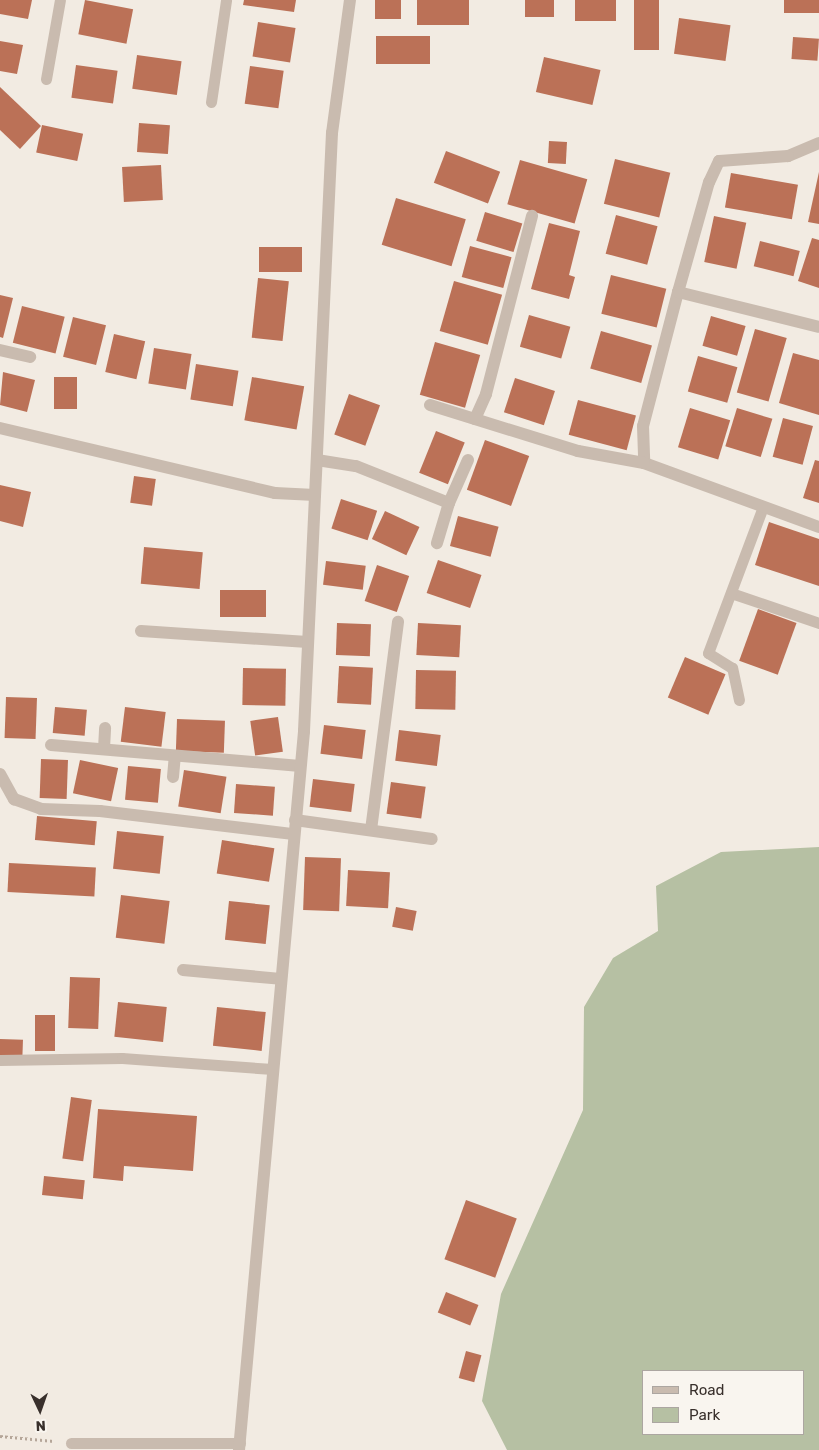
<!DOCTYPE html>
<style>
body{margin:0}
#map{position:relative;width:819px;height:1450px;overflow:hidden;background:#f2ebe2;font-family:Rubik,sans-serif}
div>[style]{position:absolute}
.green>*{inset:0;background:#b6c0a3}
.building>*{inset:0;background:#bb7157;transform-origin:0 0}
.path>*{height:3px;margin-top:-1.5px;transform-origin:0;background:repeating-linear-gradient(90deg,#b5a699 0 2.5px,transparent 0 5px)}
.lane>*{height:11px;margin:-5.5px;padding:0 5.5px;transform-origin:5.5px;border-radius:5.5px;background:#c9bbaf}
.street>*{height:12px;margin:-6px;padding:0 6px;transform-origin:6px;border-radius:6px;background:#c9bbaf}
span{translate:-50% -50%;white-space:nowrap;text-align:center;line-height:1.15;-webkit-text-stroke:4.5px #f9f5ef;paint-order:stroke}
.legend{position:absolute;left:642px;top:1370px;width:162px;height:65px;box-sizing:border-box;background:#f9f5ef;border:1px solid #aca6a1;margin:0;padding:6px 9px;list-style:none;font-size:15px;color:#39302c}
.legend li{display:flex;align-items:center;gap:10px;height:25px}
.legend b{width:25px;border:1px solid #aca6a1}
.north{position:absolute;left:15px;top:1385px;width:50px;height:50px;-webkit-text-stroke:4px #f9f5ef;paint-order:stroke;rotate:177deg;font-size:14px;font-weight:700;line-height:20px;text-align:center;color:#39302c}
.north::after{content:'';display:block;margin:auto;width:18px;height:22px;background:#39302c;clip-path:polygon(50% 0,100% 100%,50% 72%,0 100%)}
</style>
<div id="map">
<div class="green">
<i style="clip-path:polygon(evenodd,819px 847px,819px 1450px,507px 1450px,482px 1401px,501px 1294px,583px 1110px,584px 1007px,613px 958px,658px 931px,656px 886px,721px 852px,819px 847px,643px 1371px,803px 1371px,803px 1434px,643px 1434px,643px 1371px)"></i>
</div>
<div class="building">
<i style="clip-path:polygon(0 0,32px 0,28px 19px,0 14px)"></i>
<i style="left:85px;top:0;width:49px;height:35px;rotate:11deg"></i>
<i style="clip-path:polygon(244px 0,296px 0,294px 12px,243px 5px)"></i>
<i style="left:375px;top:0;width:26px;height:19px"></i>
<i style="left:417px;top:0;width:52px;height:25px"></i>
<i style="left:525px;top:0;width:29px;height:17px"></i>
<i style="left:575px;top:0;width:41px;height:21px"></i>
<i style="left:634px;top:0;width:25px;height:50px"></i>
<i style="left:784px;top:0;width:35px;height:13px"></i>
<i style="left:679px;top:18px;width:52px;height:36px;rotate:8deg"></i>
<i style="left:258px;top:22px;width:38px;height:35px;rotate:9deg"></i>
<i style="left:430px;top:36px;width:28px;height:54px;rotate:90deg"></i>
<i style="left:793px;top:37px;width:26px;height:22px;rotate:4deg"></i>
<i style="clip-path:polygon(0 41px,23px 45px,17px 74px,0 71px)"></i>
<i style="left:137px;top:55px;width:45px;height:34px;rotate:8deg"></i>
<i style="left:544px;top:57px;width:58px;height:36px;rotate:13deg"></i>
<i style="left:76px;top:65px;width:42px;height:33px;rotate:8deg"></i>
<i style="left:250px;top:66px;width:34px;height:38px;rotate:8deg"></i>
<i style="clip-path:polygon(0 87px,41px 126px,20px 149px,0 130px)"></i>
<i style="left:139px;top:123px;width:31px;height:29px;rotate:4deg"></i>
<i style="left:42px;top:125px;width:42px;height:28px;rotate:12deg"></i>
<i style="left:549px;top:141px;width:18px;height:22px;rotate:3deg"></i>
<i style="left:446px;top:151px;width:58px;height:34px;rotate:21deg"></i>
<i style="left:615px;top:159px;width:57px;height:46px;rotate:14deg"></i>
<i style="left:520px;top:160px;width:70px;height:46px;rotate:16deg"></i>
<i style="left:161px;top:165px;width:35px;height:39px;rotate:87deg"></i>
<i style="clip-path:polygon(819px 172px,819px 224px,808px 222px)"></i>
<i style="left:731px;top:173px;width:68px;height:35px;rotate:10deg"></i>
<i style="left:396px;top:198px;width:73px;height:49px;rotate:17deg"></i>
<i style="left:485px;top:212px;width:39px;height:30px;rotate:17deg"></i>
<i style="left:616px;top:215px;width:43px;height:40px;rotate:15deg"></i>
<i style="left:714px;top:216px;width:33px;height:47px;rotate:12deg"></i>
<i style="clip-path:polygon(549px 223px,580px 231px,569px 275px,575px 277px,569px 299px,531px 289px)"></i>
<i style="clip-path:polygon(812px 238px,819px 240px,819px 288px,798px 281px)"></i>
<i style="left:760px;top:241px;width:41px;height:26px;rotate:14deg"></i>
<i style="left:470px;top:246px;width:43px;height:32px;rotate:15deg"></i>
<i style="left:259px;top:247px;width:43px;height:25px"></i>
<i style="left:611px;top:275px;width:57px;height:40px;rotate:14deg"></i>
<i style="left:258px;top:278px;width:31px;height:60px;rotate:6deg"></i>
<i style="left:454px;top:281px;width:50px;height:52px;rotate:16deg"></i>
<i style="clip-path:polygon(0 295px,13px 298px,3px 338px,0 337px)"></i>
<i style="left:22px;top:306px;width:44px;height:38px;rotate:14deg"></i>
<i style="left:529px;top:315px;width:43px;height:33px;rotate:16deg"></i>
<i style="left:711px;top:316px;width:36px;height:31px;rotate:16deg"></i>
<i style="left:73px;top:317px;width:34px;height:41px;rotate:14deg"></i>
<i style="left:755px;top:329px;width:33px;height:66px;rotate:16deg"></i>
<i style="left:601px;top:331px;width:53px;height:39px;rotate:16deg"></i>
<i style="left:114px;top:334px;width:32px;height:39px;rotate:13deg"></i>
<i style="left:435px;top:342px;width:47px;height:55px;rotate:16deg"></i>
<i style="left:154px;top:348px;width:38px;height:36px;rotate:9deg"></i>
<i style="clip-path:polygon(793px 353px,819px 360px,819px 415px,779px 403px)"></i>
<i style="left:698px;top:356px;width:41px;height:37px;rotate:16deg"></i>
<i style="left:196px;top:364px;width:43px;height:36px;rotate:9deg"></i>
<i style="clip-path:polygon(3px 372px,35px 380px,27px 412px,0 405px)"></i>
<i style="left:54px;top:377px;width:23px;height:32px"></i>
<i style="left:252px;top:377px;width:53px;height:44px;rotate:10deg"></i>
<i style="left:515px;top:378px;width:42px;height:36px;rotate:18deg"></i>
<i style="left:349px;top:394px;width:33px;height:43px;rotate:20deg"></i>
<i style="left:578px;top:400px;width:60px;height:36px;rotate:15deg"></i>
<i style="left:690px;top:408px;width:42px;height:41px;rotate:17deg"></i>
<i style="left:737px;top:408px;width:37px;height:40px;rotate:17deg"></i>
<i style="left:783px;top:418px;width:31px;height:40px;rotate:15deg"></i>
<i style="left:436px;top:431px;width:31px;height:45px;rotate:22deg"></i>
<i style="left:485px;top:440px;width:47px;height:53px;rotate:20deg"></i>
<i style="clip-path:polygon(815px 460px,819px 461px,819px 503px,803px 498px)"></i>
<i style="left:134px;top:476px;width:22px;height:27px;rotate:8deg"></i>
<i style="clip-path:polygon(0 485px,31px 492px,23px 527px,0 521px)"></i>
<i style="left:341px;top:499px;width:38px;height:31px;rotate:18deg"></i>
<i style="left:385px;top:511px;width:38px;height:31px;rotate:25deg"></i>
<i style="left:458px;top:516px;width:42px;height:31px;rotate:15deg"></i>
<i style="clip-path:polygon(769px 522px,819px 539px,819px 586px,755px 565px)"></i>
<i style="left:144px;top:547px;width:59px;height:37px;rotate:5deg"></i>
<i style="left:438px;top:560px;width:46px;height:35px;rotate:19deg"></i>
<i style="left:326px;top:561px;width:40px;height:24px;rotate:7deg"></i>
<i style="left:377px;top:565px;width:34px;height:38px;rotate:19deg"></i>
<i style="left:266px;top:590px;width:27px;height:46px;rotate:90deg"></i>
<i style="left:758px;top:609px;width:41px;height:55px;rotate:20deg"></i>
<i style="left:337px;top:623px;width:34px;height:32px;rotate:2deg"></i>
<i style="left:418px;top:623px;width:43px;height:32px;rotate:3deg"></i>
<i style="left:685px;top:657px;width:44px;height:44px;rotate:23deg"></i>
<i style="left:339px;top:666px;width:34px;height:37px;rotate:3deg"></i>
<i style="left:243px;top:668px;width:43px;height:37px;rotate:1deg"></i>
<i style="left:416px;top:670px;width:40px;height:39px;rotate:1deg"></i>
<i style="left:6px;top:697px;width:31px;height:41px;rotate:2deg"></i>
<i style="left:55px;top:707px;width:32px;height:26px;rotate:5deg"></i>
<i style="left:125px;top:707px;width:41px;height:35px;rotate:7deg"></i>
<i style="left:278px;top:717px;width:35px;height:28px;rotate:82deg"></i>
<i style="left:177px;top:719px;width:48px;height:32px;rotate:2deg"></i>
<i style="left:324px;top:725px;width:42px;height:29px;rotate:7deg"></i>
<i style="left:399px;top:730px;width:42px;height:31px;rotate:7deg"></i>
<i style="left:41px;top:759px;width:27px;height:39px;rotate:2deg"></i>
<i style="left:80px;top:760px;width:39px;height:34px;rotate:12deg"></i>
<i style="left:128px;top:766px;width:33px;height:34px;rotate:5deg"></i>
<i style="left:184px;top:770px;width:43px;height:37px;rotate:9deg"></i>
<i style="left:313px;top:779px;width:42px;height:28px;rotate:7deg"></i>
<i style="left:391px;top:782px;width:35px;height:32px;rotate:8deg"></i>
<i style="left:236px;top:784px;width:39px;height:29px;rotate:4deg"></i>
<i style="left:37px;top:816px;width:60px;height:24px;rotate:5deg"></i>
<i style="left:117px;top:831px;width:47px;height:38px;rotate:6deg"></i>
<i style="left:222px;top:840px;width:53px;height:34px;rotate:9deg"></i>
<i style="left:305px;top:857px;width:36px;height:53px;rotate:2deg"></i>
<i style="left:9px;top:863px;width:87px;height:29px;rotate:3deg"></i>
<i style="left:348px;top:870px;width:42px;height:36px;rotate:3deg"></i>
<i style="left:121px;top:895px;width:49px;height:43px;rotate:7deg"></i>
<i style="left:229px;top:901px;width:41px;height:39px;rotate:6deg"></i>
<i style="left:396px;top:907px;width:21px;height:20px;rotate:11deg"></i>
<i style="left:70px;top:977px;width:30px;height:51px;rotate:2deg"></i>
<i style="left:118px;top:1002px;width:49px;height:35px;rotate:6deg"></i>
<i style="left:217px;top:1007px;width:49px;height:39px;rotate:6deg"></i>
<i style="left:35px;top:1015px;width:20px;height:36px"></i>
<i style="left:0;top:1039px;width:23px;height:17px;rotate:2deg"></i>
<i style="left:71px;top:1097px;width:21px;height:62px;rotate:8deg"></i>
<i style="clip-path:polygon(98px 1109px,197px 1116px,193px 1171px,124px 1166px,123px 1181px,93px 1178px)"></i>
<i style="left:44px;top:1176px;width:41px;height:19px;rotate:6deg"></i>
<i style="left:466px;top:1200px;width:54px;height:63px;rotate:20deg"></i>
<i style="left:446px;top:1292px;width:35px;height:22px;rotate:22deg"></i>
<i style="left:466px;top:1351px;width:16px;height:28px;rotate:15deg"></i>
</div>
<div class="path">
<i style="left:0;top:1436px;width:54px;rotate:5.3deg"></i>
</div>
<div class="lane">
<i style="left:46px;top:79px;width:80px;rotate:-80deg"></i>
<i style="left:211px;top:102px;width:103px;rotate:-81.6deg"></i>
<i style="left:731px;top:593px;width:93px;rotate:18.8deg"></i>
<i style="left:739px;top:700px;width:33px;rotate:-102deg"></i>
<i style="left:732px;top:668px;width:28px;rotate:-148deg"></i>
<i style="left:708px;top:653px;width:156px;rotate:-69.4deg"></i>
<i style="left:0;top:1060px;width:122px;rotate:-0.9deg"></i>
<i style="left:122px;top:1058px;width:151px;rotate:4.2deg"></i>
<i style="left:71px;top:1443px;width:169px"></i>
</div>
<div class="street">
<i style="left:819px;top:143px;width:34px;rotate:157deg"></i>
<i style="left:788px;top:156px;width:69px;rotate:175.9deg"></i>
<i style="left:719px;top:161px;width:23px;rotate:115deg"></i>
<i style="left:709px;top:182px;width:114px;rotate:105.7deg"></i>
<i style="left:678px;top:292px;width:138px;rotate:104.6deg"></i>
<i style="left:643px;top:426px;width:37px;rotate:88deg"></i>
<i style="left:644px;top:463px;width:186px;rotate:20.1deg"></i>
<i style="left:678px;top:292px;width:145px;rotate:13.9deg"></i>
<i style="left:0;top:350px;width:31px;rotate:13deg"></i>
<i style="left:430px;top:405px;width:155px;rotate:17.3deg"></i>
<i style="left:578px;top:451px;width:67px;rotate:10.3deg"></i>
<i style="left:475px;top:419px;width:27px;rotate:-66deg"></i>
<i style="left:486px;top:394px;width:184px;rotate:-75.5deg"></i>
<i style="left:0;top:428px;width:283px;rotate:13.3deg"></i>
<i style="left:275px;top:493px;width:40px;rotate:2.9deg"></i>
<i style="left:317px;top:460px;width:39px;rotate:9deg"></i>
<i style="left:356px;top:466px;width:100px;rotate:21.7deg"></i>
<i style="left:449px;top:503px;width:42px;rotate:106.7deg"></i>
<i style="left:449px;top:503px;width:47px;rotate:-66.2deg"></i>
<i style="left:141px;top:631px;width:167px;rotate:3.8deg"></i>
<i style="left:51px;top:745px;width:250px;rotate:4.8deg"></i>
<i style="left:104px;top:749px;width:21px;rotate:-87deg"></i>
<i style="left:0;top:774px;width:29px;rotate:61deg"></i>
<i style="left:14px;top:799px;width:29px;rotate:20deg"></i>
<i style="left:41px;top:809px;width:59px;rotate:1.9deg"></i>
<i style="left:100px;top:811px;width:195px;rotate:6.8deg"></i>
<i style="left:173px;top:777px;width:21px;rotate:-85deg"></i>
<i style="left:295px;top:820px;width:138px;rotate:7.9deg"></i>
<i style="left:371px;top:830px;width:210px;rotate:-82.6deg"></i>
<i style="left:183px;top:970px;width:98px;rotate:5.2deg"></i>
<i style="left:239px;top:1450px;width:722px;rotate:-84.83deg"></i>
<i style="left:304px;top:731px;width:599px;rotate:-87.32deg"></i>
<i style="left:332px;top:133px;width:134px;rotate:-82.3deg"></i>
</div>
<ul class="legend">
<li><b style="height:6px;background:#c9bbaf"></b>Road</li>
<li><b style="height:14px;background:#b6c0a3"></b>Park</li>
</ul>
<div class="north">N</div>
</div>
